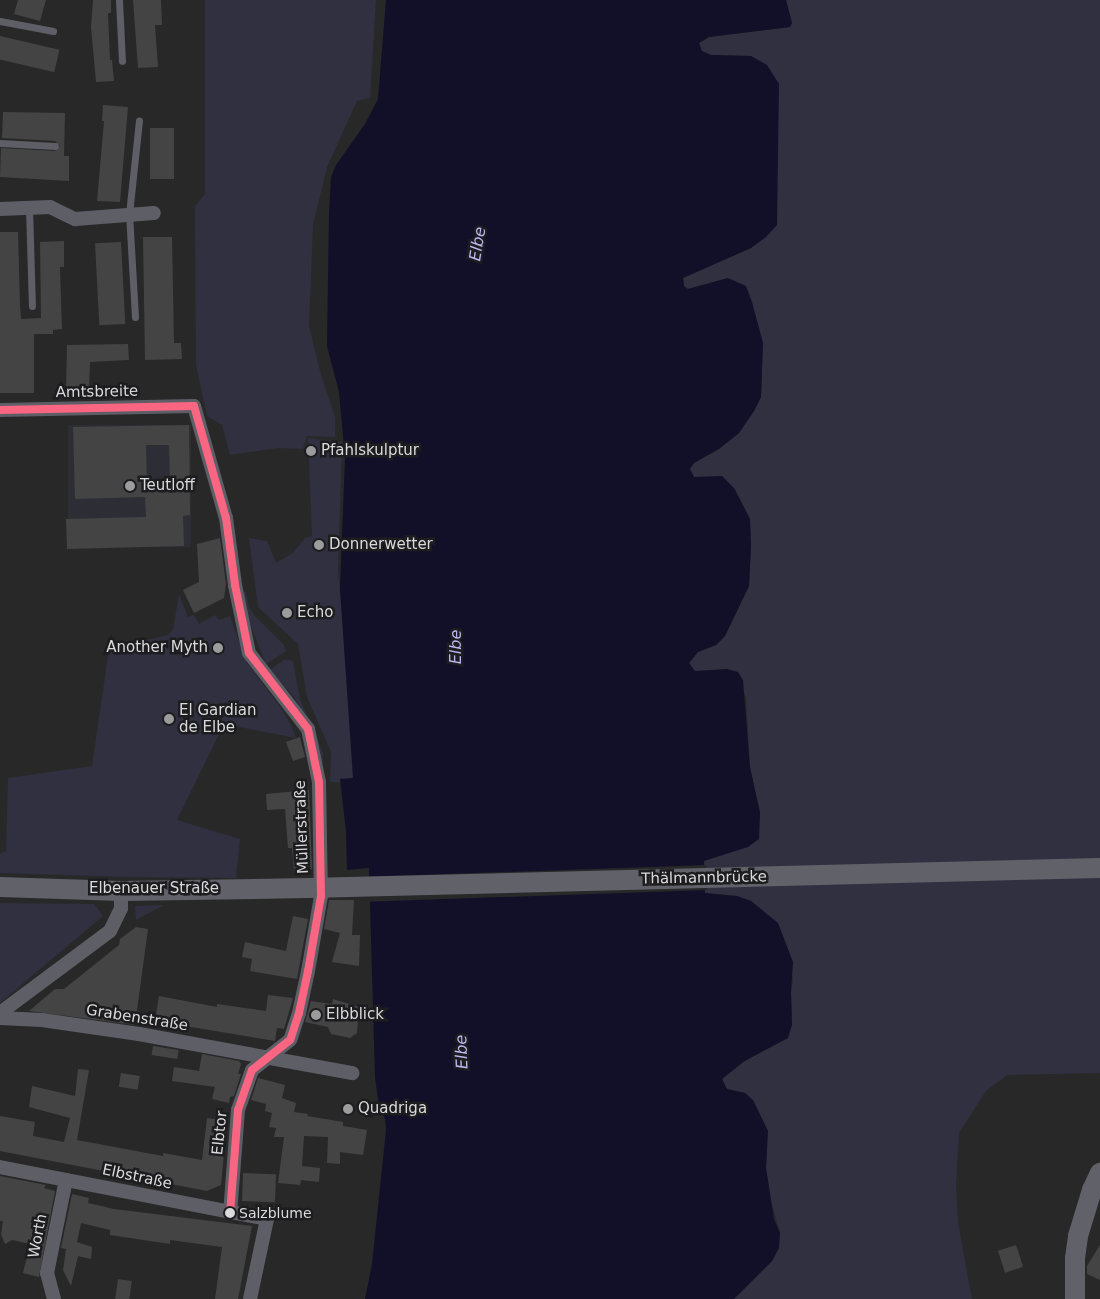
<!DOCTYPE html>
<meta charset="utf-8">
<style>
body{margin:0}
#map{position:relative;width:1100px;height:1299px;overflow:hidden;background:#282829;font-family:"DejaVu Sans",sans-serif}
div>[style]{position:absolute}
.built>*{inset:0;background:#2d2d35;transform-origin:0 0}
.green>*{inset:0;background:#303040}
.water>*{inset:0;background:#120f28}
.pier>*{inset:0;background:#282829;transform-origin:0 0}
.building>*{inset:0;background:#444445;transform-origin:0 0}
.lane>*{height:7px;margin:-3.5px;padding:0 3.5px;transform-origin:3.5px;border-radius:3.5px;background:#5e5e67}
.street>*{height:14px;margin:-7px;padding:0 7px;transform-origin:7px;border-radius:7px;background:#5e5e67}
.secondary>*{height:20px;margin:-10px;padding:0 10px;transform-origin:10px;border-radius:10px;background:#61616a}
.secondary-bridge>*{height:20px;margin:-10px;padding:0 10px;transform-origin:10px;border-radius:10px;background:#61616a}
.bus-1>*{height:8px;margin:-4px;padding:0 4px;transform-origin:4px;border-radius:4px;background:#fa6682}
.dots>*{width:14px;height:14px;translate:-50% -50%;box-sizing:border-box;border:2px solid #1d1d20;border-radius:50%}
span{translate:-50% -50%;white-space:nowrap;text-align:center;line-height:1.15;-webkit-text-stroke:5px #1d1d20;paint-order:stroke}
.bus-label{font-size:14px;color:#dadadc}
.left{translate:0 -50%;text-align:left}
.street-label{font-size:15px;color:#dadadc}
.poi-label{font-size:15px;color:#dadadc}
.right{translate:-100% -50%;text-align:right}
.water-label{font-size:16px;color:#b9b8f3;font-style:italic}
</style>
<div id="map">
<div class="built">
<i style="left:191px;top:425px;width:122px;height:123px;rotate:90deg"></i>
</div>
<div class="green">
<i style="clip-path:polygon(205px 0,376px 0,370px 98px,357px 101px,327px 167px,313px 225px,309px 326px,321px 375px,335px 417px,335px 437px,307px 436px,303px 449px,278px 448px,230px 455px,222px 425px,207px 416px,196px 365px,195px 206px,205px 194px)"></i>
<i style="clip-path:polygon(786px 0,1100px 0,1100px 1073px,1007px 1075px,986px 1091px,959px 1133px,956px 1184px,958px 1223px,972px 1299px,734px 1299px,772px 1261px,780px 1233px,770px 1197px,766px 1168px,767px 1153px,745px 1093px,726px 1089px,722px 1079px,792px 1025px,791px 992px,793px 978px,762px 910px,751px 901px,737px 896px,705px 893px,704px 861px,760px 813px,750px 767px,746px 696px,727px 669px,695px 672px,689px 663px,698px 652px,716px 645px,725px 636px,749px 586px,751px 546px,750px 519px,734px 488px,694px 477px,689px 469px,694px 463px,719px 449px,739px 433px,754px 411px,761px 397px,763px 343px,728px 278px,688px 289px,684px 286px,683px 278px,751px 248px,777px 224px,777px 132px,751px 56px,711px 55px,702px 51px,699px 43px,709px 37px,790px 27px,792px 23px)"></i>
<i style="clip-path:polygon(308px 438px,342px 442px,338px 571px,357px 783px,330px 782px,331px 752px,307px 697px,298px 644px,258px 607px,249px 538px,267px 541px,276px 563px,293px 553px,305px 538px,312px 536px)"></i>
<i style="clip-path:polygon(246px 592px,249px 608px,255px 616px,284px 645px,286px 651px,266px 664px,245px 611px,242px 593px)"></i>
<i style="clip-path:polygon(179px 594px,188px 617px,194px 615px,199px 624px,215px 615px,219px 620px,230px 616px,247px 663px,279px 705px,290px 723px,296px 738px,224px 724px,177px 820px,240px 839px,236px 878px,130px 877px,0 873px,0 854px,6px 851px,8px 778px,92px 766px,109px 649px,168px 635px,173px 629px)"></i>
<i style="clip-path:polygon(285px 659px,293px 661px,300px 699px,323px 753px,322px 778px,303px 713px,294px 697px,270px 670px)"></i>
<i style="clip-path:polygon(0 903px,94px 904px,103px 916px,0 1003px)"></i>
<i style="clip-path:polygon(164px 905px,136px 920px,135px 906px)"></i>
</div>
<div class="water">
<i style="clip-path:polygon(386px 0,786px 0,792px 23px,790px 27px,709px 37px,699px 43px,702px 51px,711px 55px,751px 56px,767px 65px,779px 84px,777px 225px,766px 237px,751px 248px,683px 278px,684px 286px,688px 289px,728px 278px,746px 286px,752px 302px,763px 343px,761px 397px,754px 411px,739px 433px,719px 449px,694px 463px,690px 469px,694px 477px,722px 476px,734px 488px,750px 519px,751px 546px,749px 586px,725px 636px,716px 645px,698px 652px,689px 663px,695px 671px,727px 669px,738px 672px,743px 680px,750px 767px,760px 813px,759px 839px,748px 847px,704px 861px,705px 893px,737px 896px,751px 901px,778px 923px,793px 962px,791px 992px,792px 1025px,788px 1038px,743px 1062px,722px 1079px,727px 1089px,745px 1093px,753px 1100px,768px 1131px,766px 1168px,774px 1219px,780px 1233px,779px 1248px,772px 1261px,734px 1299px,365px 1299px,372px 1264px,386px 1130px,385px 1119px,379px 1106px,375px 1078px,369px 868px,347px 870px,346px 831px,340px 779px,353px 778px,340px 589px,345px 458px,339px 392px,327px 346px,329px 212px,331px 177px,336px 165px,365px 124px,378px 99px)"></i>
</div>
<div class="pier">
<i style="left:706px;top:865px;width:25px;height:340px;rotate:88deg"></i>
</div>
<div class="building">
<i style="clip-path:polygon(18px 0,46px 0,40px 21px,14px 14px)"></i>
<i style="clip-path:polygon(93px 0,111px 0,111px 13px,108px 13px,110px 60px,112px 60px,114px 81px,96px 82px,91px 27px)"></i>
<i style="clip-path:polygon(133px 0,161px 0,162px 25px,155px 25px,158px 67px,138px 68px)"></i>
<i style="left:0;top:36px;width:61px;height:23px;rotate:13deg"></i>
<i style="clip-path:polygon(103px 105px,128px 107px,120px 202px,97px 201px,104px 121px,102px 121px)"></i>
<i style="clip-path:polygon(3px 112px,65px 113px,64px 156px,69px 156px,69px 181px,0 177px,1px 148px,55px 151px,60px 146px,55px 141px,2px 138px)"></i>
<i style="left:150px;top:128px;width:24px;height:51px"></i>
<i style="clip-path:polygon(0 232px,18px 232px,20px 305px,21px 319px,23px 319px,41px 318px,40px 242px,64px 241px,64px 267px,60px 267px,62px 329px,53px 330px,53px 334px,34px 334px,34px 393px,0 393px)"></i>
<i style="clip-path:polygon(143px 237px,172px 237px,174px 343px,181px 343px,182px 359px,145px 360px)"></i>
<i style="left:121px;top:242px;width:82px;height:26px;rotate:87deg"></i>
<i style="clip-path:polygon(128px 344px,129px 360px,90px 362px,89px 392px,66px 391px,67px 345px)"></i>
<i style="clip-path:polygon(evenodd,189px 425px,190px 515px,183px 516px,184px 546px,67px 549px,66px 519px,146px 517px,145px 497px,75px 499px,73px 427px,189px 425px,146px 445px,169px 445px,170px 484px,147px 484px,146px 445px)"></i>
<i style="clip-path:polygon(220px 538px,226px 584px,224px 598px,194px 613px,183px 590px,199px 582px,197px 544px)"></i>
<i style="clip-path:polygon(300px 737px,305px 757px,293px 761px,286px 742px)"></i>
<i style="clip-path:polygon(309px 790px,312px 869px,294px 871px,292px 848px,288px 848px,285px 809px,267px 810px,266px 794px)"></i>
<i style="clip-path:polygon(329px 900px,354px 900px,352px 935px,360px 935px,359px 966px,332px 962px,340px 933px,324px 929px)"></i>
<i style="clip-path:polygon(293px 916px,308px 919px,297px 979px,250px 971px,252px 959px,242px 957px,245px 942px,286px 951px)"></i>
<i style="clip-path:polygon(136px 927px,148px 929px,135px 1025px,29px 1011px,55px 989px,64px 989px,119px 945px,120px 939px)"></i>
<i style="clip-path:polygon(268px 995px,293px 998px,284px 1029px,277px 1028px,275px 1041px,155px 1021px,159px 996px,217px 1007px,217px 1004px,266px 1011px)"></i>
<i style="clip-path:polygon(333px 999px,359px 1007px,357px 1033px,350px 1038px,331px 1034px,328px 1027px,305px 1022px,311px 1001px,332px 1004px)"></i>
<i style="left:153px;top:1046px;width:26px;height:9px;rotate:9deg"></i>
<i style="clip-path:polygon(202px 1054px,239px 1061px,241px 1064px,238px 1074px,241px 1074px,234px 1096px,230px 1097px,229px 1103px,212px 1099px,215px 1087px,172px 1081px,174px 1067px,199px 1071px)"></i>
<i style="clip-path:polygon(78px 1069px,89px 1070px,77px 1140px,163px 1156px,163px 1153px,202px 1160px,207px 1118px,227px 1121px,221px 1185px,207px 1191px,0 1151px,0 1116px,35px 1122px,33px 1136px,64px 1142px,70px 1118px,29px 1107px,32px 1086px,75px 1096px)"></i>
<i style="left:121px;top:1073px;width:19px;height:14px;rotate:9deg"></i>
<i style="clip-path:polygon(258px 1078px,285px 1085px,282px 1098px,296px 1103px,294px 1112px,308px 1114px,307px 1116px,343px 1122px,343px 1126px,367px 1130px,363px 1155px,340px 1152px,340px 1164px,327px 1163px,328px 1137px,304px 1136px,302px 1166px,320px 1168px,319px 1182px,301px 1180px,300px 1185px,278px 1183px,284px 1137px,274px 1137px,276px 1128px,269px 1127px,272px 1113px,265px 1111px,266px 1104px,251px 1100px)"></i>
<i style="left:243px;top:1173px;width:33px;height:28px;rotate:2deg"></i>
<i style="clip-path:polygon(0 1176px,46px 1185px,44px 1188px,55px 1191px,39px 1277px,23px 1273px,30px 1244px,12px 1240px,5px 1244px,1px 1234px,3px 1221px,0 1221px)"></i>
<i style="clip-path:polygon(72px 1194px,89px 1198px,88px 1203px,114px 1209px,252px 1226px,238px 1299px,215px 1299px,222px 1247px,170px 1240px,170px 1244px,110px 1235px,110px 1230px,81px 1223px,77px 1242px,92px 1247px,91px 1259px,78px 1256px,71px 1286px,63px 1270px,66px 1249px,61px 1248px)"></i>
<i style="left:1016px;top:1245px;width:23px;height:19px;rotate:72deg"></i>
<i style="clip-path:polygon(1100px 1245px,1100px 1280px,1087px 1274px,1087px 1266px)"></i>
<i style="left:118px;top:1279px;width:14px;height:20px;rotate:8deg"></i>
</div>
<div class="lane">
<i style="left:119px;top:0;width:61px;rotate:87.2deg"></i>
<i style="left:0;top:21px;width:54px;rotate:10.7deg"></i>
<i style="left:0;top:143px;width:55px;rotate:3.1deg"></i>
<i style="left:29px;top:207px;width:99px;rotate:88.3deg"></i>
<i style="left:135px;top:317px;width:103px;rotate:-93.3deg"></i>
<i style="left:129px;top:214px;width:94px;rotate:-83.9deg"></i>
</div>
<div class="street">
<i style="left:0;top:209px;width:50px;rotate:-2.3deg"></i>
<i style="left:50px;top:207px;width:28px;rotate:26deg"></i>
<i style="left:75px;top:219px;width:79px;rotate:-4.3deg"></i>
<i style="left:0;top:410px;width:194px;rotate:-1.2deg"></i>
<i style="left:194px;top:406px;width:116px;rotate:74.1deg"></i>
<i style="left:226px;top:518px;width:68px;rotate:82.3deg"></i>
<i style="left:235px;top:585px;width:69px;rotate:78.4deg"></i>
<i style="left:249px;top:653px;width:96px;rotate:52.2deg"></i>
<i style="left:308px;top:729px;width:54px;rotate:78.3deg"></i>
<i style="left:319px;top:782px;width:114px;rotate:89deg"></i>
<i style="left:321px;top:896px;width:76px;rotate:99.8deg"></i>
<i style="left:308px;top:971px;width:43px;rotate:102.1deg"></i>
<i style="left:299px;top:1013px;width:28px;rotate:108deg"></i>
<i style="left:290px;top:1040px;width:48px;rotate:141.7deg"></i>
<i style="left:252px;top:1070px;width:42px;rotate:109.3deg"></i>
<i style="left:238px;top:1110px;width:103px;rotate:94.4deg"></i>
<i style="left:0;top:1013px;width:137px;rotate:-36.7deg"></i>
<i style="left:110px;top:931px;width:25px;rotate:-64deg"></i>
<i style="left:121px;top:908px;width:17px;rotate:-90deg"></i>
<i style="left:0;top:1018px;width:42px;rotate:2.7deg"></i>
<i style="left:42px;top:1020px;width:98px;rotate:8.2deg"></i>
<i style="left:139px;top:1034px;width:217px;rotate:10.4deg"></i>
<i style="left:0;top:1167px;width:272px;rotate:11deg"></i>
<i style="left:267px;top:1219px;width:82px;rotate:102deg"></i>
<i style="left:54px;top:1299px;width:27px;rotate:-105deg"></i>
<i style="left:47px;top:1273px;width:95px;rotate:-78.5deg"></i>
</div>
<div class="secondary">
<i style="left:0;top:887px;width:121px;rotate:1.9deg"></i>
<i style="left:121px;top:891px;width:187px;rotate:-0.9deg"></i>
<i style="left:1075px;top:1299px;width:41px;rotate:-90deg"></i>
<i style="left:1075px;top:1258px;width:22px;rotate:-82deg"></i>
<i style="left:1078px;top:1236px;width:48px;rotate:-73.1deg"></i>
<i style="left:1092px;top:1190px;width:19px;rotate:-65deg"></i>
</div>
<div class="secondary-bridge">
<i style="left:308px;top:888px;width:792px;rotate:-1.45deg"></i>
</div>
<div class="bus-1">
<i style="left:0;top:410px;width:194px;rotate:-1.2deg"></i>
<i style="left:194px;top:406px;width:116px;rotate:74.1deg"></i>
<i style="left:226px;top:518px;width:68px;rotate:82.3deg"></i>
<i style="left:235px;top:585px;width:69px;rotate:78.4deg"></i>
<i style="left:249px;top:653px;width:96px;rotate:52.2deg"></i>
<i style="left:308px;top:729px;width:54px;rotate:78.3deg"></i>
<i style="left:319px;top:782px;width:114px;rotate:89deg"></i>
<i style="left:321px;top:896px;width:76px;rotate:99.8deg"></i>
<i style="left:308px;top:971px;width:43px;rotate:102.1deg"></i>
<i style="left:299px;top:1013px;width:28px;rotate:108deg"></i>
<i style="left:290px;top:1040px;width:48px;rotate:141.7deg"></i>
<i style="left:252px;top:1070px;width:42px;rotate:109.3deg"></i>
<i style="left:238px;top:1110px;width:103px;rotate:94.4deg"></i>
</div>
<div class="dots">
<i style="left:311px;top:451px;background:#9c9c9d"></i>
<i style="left:130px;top:486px;background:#9c9c9d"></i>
<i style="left:319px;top:545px;background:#9c9c9d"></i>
<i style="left:287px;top:613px;background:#9c9c9d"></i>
<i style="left:218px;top:648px;background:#9c9c9d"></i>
<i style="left:169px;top:719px;background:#9c9c9d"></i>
<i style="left:316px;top:1015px;background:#9c9c9d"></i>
<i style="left:348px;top:1109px;background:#9c9c9d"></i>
<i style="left:230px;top:1213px;background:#dadadc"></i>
</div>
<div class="bus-label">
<span class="left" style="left:239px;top:1213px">Salzblume</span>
</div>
<div class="street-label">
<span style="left:97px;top:392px;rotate:-1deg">Amtsbreite</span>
<span style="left:302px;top:827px;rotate:-92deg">Müllerstraße</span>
<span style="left:704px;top:878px;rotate:-1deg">Thälmannbrücke</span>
<span style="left:154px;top:889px">Elbenauer Straße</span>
<span style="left:137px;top:1018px;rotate:9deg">Grabenstraße</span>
<span style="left:220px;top:1133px;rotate:-84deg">Elbtor</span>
<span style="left:137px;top:1177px;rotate:12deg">Elbstraße</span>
<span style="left:38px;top:1236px;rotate:-79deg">Worth</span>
</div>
<div class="poi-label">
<span class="left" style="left:321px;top:451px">Pfahlskulptur</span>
<span class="left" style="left:140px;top:486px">Teutloff</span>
<span class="left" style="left:329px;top:545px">Donnerwetter</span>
<span class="left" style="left:297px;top:613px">Echo</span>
<span class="right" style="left:208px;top:648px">Another Myth</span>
<span class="left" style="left:179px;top:719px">El Gardian<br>de Elbe</span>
<span class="left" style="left:326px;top:1015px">Elbblick</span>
<span class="left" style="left:358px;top:1109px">Quadriga</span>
</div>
<div class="water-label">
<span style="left:478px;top:244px;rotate:-81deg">Elbe</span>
<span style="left:456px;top:647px;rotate:-90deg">Elbe</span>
<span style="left:462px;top:1052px;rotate:-92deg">Elbe</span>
</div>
</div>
